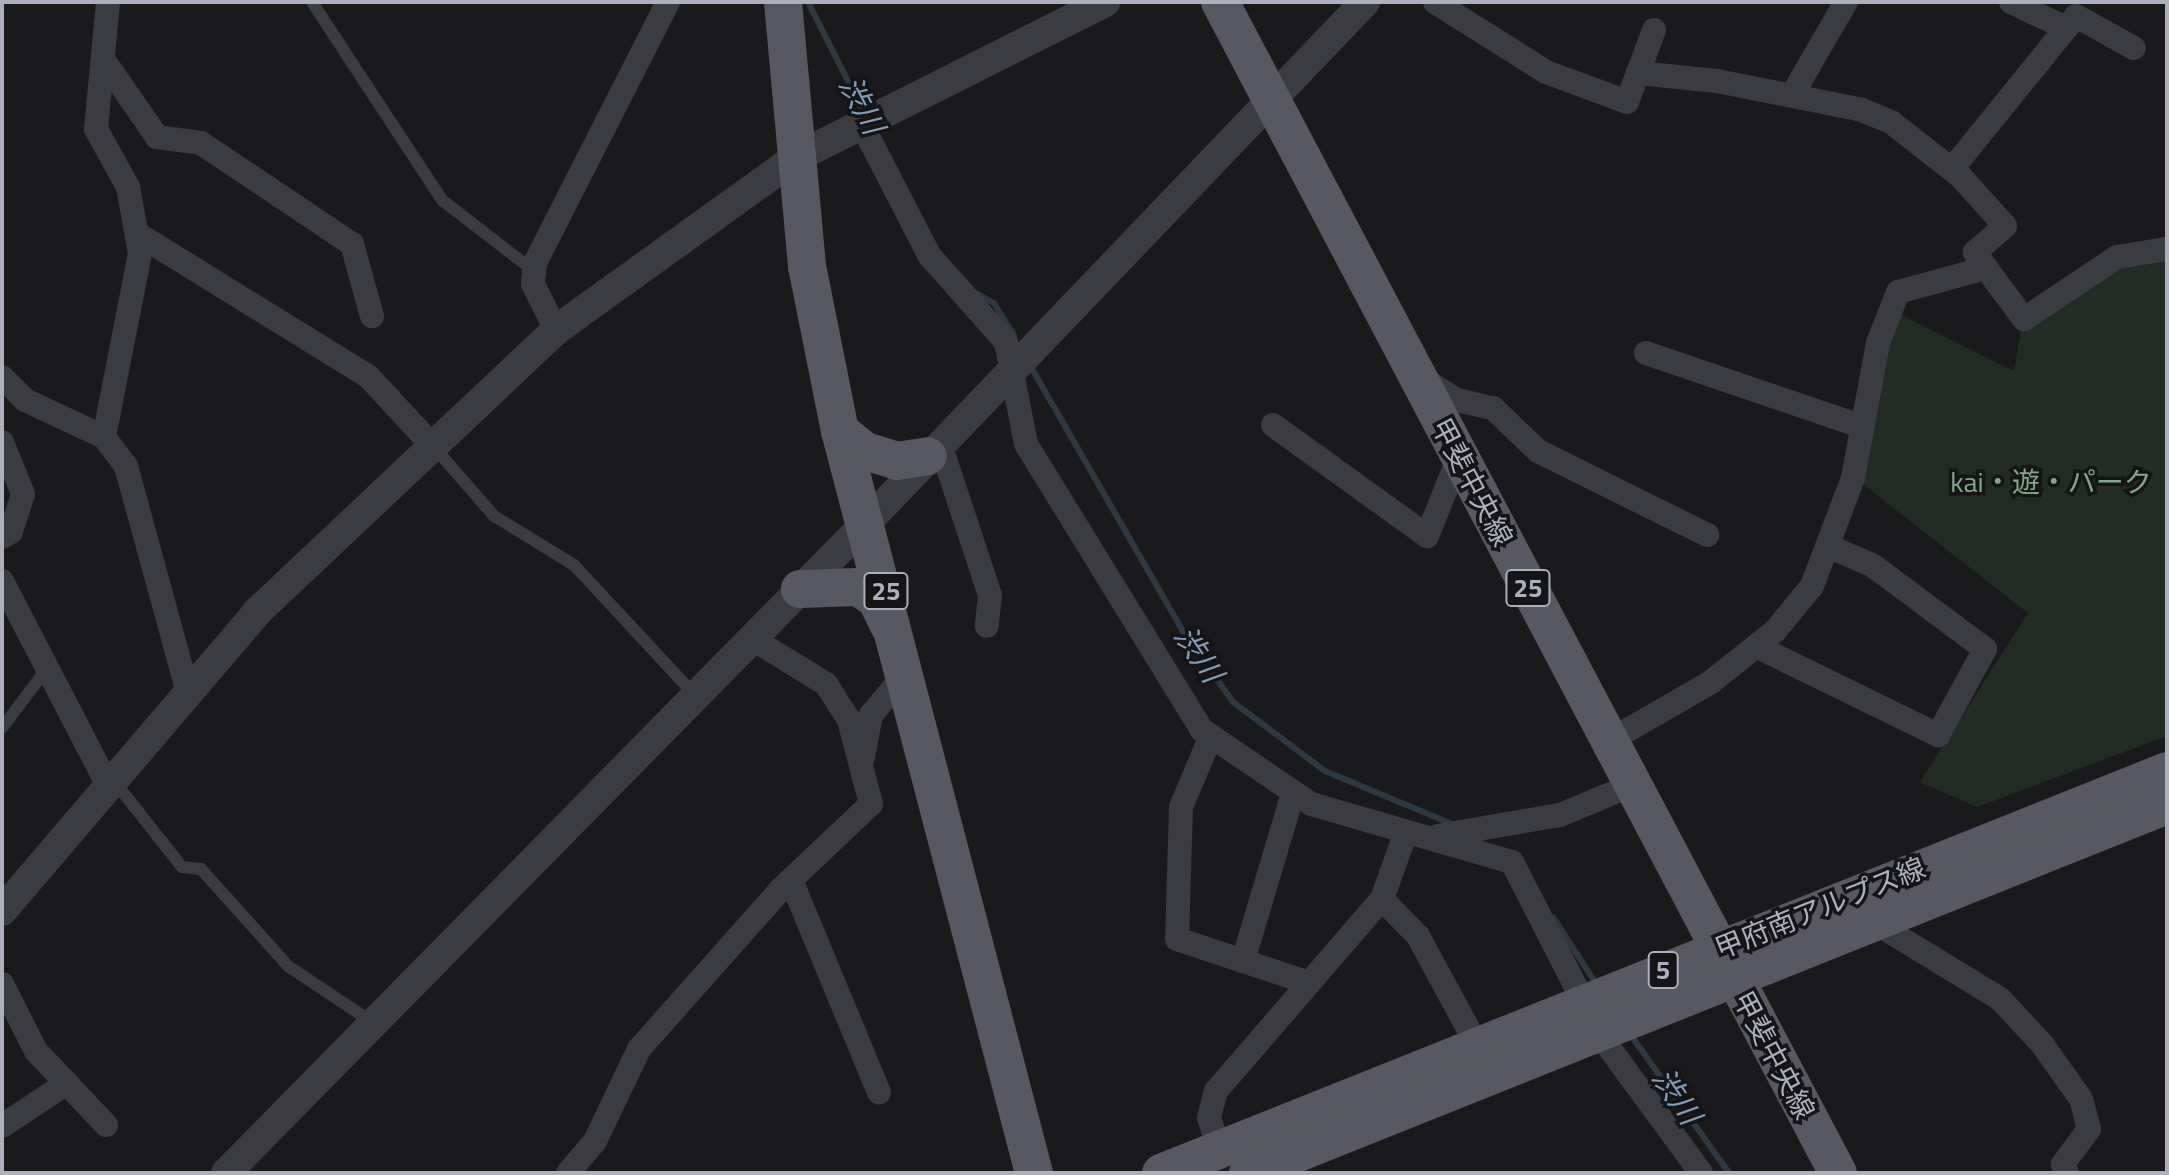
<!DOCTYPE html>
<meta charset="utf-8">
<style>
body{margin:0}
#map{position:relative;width:2169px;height:1175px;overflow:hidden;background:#1a1a1d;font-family:"Titillium Web","Noto Sans JP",sans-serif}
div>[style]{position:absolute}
.green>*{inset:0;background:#222b24}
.stream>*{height:6px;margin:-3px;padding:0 3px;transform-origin:3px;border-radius:3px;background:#2f3841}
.service>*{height:12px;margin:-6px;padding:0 6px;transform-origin:6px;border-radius:6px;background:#3b3c42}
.minor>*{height:24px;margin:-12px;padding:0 12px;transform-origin:12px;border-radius:12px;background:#3b3c42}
.tertiary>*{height:30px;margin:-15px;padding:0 15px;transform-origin:15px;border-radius:15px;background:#3b3c42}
.primary>*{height:38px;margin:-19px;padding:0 19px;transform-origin:19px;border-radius:19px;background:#575861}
span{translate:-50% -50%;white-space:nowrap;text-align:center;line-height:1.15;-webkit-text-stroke:7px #151518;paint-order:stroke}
.shield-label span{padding:2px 6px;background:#151518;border:2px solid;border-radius:6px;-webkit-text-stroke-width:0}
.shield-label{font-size:26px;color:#acb0bc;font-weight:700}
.street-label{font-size:28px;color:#acb0bc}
.park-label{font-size:28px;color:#83a888}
.water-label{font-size:30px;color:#839bb8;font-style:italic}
.frame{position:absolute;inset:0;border:4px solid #acb0bc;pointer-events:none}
</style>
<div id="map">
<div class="green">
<i style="clip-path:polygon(2167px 253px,2167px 736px,1977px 807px,1920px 782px,2028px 613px,1860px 482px,1894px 311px,2014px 371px,2021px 330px,2121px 261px)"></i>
</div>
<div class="stream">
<i style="left:808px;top:2px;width:124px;rotate:63.2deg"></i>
<i style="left:974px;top:292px;width:23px;rotate:29deg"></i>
<i style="left:994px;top:303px;width:38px;rotate:58deg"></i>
<i style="left:1031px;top:367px;width:307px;rotate:60.1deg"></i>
<i style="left:1184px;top:633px;width:85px;rotate:54.6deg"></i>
<i style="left:1233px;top:702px;width:115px;rotate:36.9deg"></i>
<i style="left:1325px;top:771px;width:141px;rotate:22.6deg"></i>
<i style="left:1553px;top:917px;width:81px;rotate:57.1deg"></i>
<i style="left:1630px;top:1034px;width:171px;rotate:54.5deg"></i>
</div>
<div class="service">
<i style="left:312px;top:2px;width:237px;rotate:56.7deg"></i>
<i style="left:442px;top:200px;width:116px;rotate:37.7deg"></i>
<i style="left:433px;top:446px;width:93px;rotate:48.9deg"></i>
<i style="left:494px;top:516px;width:94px;rotate:31.5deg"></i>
<i style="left:574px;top:565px;width:176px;rotate:47.1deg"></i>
<i style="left:2px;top:728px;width:71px;rotate:-53deg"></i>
<i style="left:114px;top:781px;width:110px;rotate:51.7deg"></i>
<i style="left:182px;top:867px;width:19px;rotate:6deg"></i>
<i style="left:201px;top:869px;width:130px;rotate:48.1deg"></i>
<i style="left:288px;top:966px;width:101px;rotate:33.7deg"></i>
</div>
<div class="minor">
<i style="left:1435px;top:2px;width:131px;rotate:32.2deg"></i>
<i style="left:1546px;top:72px;width:86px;rotate:20.3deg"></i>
<i style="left:1627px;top:102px;width:77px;rotate:-69.4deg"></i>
<i style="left:2011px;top:2px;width:61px;rotate:25.3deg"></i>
<i style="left:103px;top:59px;width:95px;rotate:55.3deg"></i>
<i style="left:157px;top:137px;width:44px;rotate:7.8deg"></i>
<i style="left:201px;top:143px;width:182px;rotate:33.8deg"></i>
<i style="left:352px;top:244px;width:75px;rotate:74.5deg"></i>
<i style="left:1638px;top:73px;width:79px;rotate:5.8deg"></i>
<i style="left:1717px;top:81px;width:145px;rotate:11.2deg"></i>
<i style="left:1859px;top:109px;width:35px;rotate:22deg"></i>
<i style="left:1891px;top:122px;width:88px;rotate:38deg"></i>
<i style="left:1960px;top:176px;width:67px;rotate:48deg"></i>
<i style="left:2005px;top:226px;width:40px;rotate:139deg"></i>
<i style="left:1975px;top:252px;width:19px;rotate:55deg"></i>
<i style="left:1792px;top:95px;width:108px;rotate:-59.9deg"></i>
<i style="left:861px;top:123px;width:148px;rotate:62.7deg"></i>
<i style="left:929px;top:255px;width:116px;rotate:48.5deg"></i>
<i style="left:1006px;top:342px;width:104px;rotate:78.9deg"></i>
<i style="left:1026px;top:444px;width:336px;rotate:58.4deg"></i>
<i style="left:1202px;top:730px;width:132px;rotate:34.2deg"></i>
<i style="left:1311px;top:804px;width:209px;rotate:16.1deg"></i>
<i style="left:1512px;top:862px;width:156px;rotate:62.9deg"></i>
<i style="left:1952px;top:169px;width:197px;rotate:-51deg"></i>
<i style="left:2076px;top:16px;width:66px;rotate:28.9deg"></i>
<i style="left:141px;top:236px;width:267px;rotate:31.7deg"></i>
<i style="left:368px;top:376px;width:93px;rotate:47.2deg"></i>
<i style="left:556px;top:330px;width:51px;rotate:-116.6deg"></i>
<i style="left:533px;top:284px;width:21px;rotate:-85deg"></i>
<i style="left:535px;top:263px;width:293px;rotate:-63deg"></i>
<i style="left:1646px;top:353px;width:226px;rotate:18.8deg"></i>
<i style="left:2px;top:377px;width:33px;rotate:45deg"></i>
<i style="left:25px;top:400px;width:87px;rotate:25.1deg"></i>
<i style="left:104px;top:437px;width:36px;rotate:53deg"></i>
<i style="left:126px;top:466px;width:235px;rotate:74.7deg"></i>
<i style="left:1423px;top:379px;width:40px;rotate:32deg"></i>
<i style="left:1457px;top:400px;width:37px;rotate:13deg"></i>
<i style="left:1493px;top:408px;width:62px;rotate:43.7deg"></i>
<i style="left:1538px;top:451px;width:189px;rotate:26.4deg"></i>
<i style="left:1273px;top:425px;width:190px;rotate:35.8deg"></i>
<i style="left:1427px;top:536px;width:85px;rotate:-67.9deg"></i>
<i style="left:104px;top:437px;width:187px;rotate:-78.9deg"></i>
<i style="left:140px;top:253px;width:67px;rotate:-100.3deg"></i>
<i style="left:128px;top:187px;width:66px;rotate:-118.9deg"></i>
<i style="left:96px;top:129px;width:128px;rotate:-84.6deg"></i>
<i style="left:2px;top:442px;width:56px;rotate:68deg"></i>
<i style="left:23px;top:494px;width:40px;rotate:108deg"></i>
<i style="left:11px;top:532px;width:10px;rotate:151deg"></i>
<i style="left:940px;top:444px;width:159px;rotate:71.7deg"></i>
<i style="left:990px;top:595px;width:31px;rotate:96deg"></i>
<i style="left:2px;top:581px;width:232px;rotate:62.6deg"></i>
<i style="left:1756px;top:646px;width:203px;rotate:26.1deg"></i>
<i style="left:1938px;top:735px;width:98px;rotate:-61.3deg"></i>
<i style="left:1985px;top:649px;width:141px;rotate:-143.4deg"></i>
<i style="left:1872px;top:565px;width:46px;rotate:-156.8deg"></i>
<i style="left:1211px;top:736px;width:77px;rotate:112.9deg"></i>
<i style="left:1181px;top:807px;width:132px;rotate:91.7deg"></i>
<i style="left:1177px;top:939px;width:139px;rotate:18.4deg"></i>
<i style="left:1609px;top:741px;width:118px;rotate:-30deg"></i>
<i style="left:1711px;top:682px;width:82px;rotate:-38.6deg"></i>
<i style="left:1775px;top:631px;width:58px;rotate:-50.6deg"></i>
<i style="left:1812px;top:586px;width:116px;rotate:-69.2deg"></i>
<i style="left:1853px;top:478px;width:137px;rotate:-79.5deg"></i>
<i style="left:1878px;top:343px;width:55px;rotate:-68.6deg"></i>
<i style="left:1898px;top:292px;width:91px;rotate:-15.3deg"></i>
<i style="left:1986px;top:268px;width:64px;rotate:53.3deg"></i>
<i style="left:2024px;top:319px;width:112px;rotate:-33.7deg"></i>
<i style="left:2117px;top:257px;width:51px;rotate:-9.1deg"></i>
<i style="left:863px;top:757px;width:43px;rotate:-79.2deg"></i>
<i style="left:871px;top:715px;width:55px;rotate:-50.2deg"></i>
<i style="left:1438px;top:836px;width:124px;rotate:-9.8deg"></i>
<i style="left:1560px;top:815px;width:78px;rotate:-22.6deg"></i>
<i style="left:791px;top:880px;width:230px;rotate:67.5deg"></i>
<i style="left:1382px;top:899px;width:52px;rotate:45.8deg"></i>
<i style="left:1418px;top:936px;width:126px;rotate:61.6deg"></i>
<i style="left:1874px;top:922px;width:148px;rotate:31.4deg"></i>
<i style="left:2000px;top:999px;width:62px;rotate:47deg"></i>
<i style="left:2042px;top:1044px;width:67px;rotate:54.7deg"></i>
<i style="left:2081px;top:1099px;width:31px;rotate:75deg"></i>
<i style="left:2089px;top:1129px;width:44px;rotate:126.6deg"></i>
<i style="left:2063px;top:1164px;width:10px;rotate:66deg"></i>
<i style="left:1243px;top:961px;width:175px;rotate:-73.4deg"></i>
<i style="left:2px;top:984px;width:75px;rotate:63.1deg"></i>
<i style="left:36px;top:1051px;width:102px;rotate:46.6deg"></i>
<i style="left:1599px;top:1034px;width:172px;rotate:53.7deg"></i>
<i style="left:2px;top:1126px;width:78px;rotate:-33.5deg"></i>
<i style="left:1219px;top:1150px;width:34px;rotate:-107deg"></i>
<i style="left:1209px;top:1117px;width:27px;rotate:-75deg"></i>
<i style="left:1216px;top:1091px;width:254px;rotate:-49.2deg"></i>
<i style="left:1382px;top:899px;width:71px;rotate:-70.3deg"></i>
<i style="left:568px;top:1173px;width:42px;rotate:-49.8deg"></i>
<i style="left:595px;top:1141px;width:102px;rotate:-64.4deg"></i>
<i style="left:639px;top:1049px;width:213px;rotate:-48.4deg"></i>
<i style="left:780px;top:890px;width:125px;rotate:-43.4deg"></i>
<i style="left:871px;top:804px;width:87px;rotate:-104.7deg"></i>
<i style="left:849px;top:720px;width:43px;rotate:-122.6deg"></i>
<i style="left:826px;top:684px;width:88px;rotate:-148.5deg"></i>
</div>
<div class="tertiary">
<i style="left:2px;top:911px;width:393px;rotate:-49.5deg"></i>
<i style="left:257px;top:612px;width:411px;rotate:-43.3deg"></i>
<i style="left:556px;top:330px;width:297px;rotate:-35.7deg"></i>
<i style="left:797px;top:157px;width:345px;rotate:-26.7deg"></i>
<i style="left:226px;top:1173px;width:915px;rotate:-45.44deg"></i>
<i style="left:868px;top:521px;width:719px;rotate:-46.24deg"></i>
</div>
<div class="primary">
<i style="left:783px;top:2px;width:265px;rotate:84.8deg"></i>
<i style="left:807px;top:266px;width:168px;rotate:78.7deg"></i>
<i style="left:840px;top:431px;width:767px;rotate:75.35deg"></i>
<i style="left:1220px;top:2px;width:1324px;rotate:62.18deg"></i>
<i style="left:840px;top:431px;width:32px;rotate:39deg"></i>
<i style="left:865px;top:451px;width:34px;rotate:17deg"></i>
<i style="left:897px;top:461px;width:31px;rotate:-9deg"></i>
<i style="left:800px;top:589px;width:58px;rotate:-2deg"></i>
<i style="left:858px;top:587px;width:22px;rotate:34deg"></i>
<i style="left:876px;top:599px;width:30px;rotate:64deg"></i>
<i style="left:1161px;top:1173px;width:1083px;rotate:-21.78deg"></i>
<i style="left:1248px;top:1173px;width:990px;rotate:-21.82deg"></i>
</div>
<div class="shield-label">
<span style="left:1528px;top:588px">25</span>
<span style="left:886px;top:591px">25</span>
<span style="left:1663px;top:970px">5</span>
</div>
<div class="street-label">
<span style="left:1472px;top:482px;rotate:62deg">甲斐中央線</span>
<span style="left:1820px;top:908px;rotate:-22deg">甲府南アルプス線</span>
<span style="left:1774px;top:1055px;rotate:62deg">甲斐中央線</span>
</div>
<div class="park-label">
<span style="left:2051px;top:482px">kai・遊・パーク</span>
</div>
<div class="water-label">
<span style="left:862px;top:105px;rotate:62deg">渋川</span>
<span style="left:1199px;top:654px;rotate:56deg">渋川</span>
<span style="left:1677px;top:1096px;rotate:56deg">渋川</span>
</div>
<div class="frame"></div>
</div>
